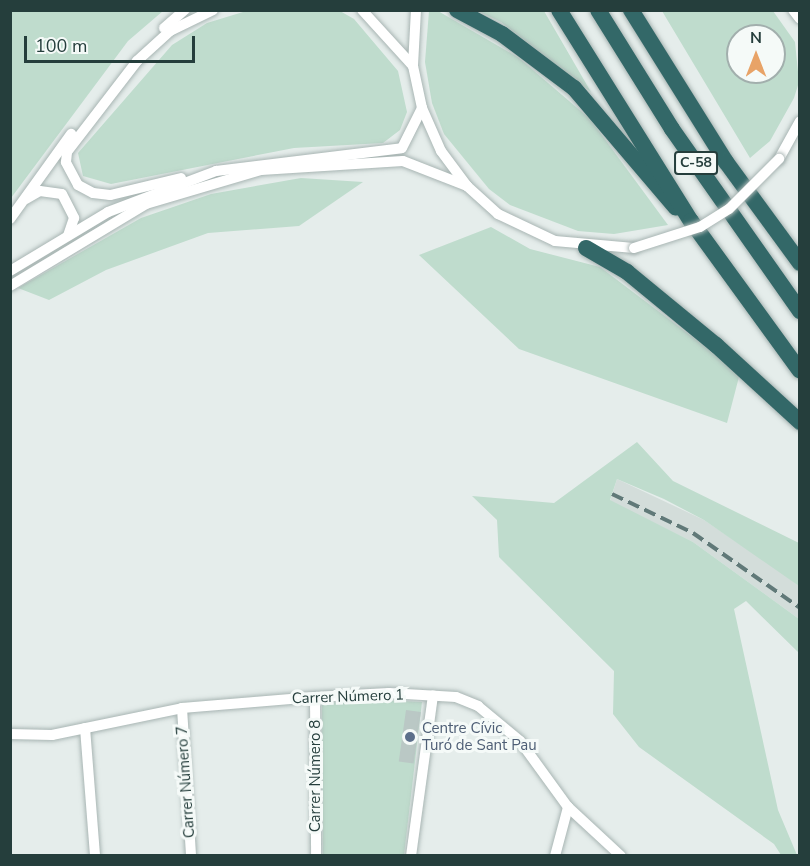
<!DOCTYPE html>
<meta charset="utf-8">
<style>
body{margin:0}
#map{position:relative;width:810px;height:866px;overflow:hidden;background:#e5edeb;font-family:"Nunito Sans",sans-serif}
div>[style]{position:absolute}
.built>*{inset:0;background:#d3ddda}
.green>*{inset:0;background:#bfdccd}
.building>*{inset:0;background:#bac8c5;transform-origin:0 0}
.roads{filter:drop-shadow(0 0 2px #a8b5b3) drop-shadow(0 0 2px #a8b5b3)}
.minor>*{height:10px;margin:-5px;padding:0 5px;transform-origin:5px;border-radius:5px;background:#fff}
.highway>*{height:16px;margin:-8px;padding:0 8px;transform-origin:8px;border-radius:8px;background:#336868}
.rail>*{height:4px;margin-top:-2px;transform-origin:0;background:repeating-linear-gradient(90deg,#607978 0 12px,transparent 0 18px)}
.bridges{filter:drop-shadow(0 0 2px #a8b5b3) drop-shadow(0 0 2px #a8b5b3)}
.minor-bridge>*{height:10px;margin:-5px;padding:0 5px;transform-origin:5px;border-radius:5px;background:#fff}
.dots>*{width:16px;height:16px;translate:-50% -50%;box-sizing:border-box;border:3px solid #f5faf8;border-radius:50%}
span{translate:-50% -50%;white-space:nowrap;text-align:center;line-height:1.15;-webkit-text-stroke:6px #f5faf8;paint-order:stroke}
.shield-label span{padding:2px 4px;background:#f5faf8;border:2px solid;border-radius:4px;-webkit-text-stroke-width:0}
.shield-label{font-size:14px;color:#253e3c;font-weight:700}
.street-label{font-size:15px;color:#253e3c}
.service-label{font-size:15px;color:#4e5e75}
.left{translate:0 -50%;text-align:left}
.frame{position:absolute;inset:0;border:12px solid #253e3c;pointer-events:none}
.north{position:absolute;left:726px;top:24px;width:60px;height:60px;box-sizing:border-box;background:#f5faf8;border:2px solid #a2afad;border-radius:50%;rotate:0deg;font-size:16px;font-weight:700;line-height:24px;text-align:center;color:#253e3c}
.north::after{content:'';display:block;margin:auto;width:21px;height:27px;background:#e8a367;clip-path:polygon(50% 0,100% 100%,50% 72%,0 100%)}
.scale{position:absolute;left:24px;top:36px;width:171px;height:27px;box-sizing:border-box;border:3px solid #253e3c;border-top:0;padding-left:8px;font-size:18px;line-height:21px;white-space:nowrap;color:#253e3c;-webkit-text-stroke:4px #f5faf8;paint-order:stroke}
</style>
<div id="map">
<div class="built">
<i style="clip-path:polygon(617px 479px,704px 520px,788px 577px,799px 586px,799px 619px,693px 542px,610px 501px)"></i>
</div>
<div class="green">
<i style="clip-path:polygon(11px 10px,163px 11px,128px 41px,11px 198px)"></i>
<i style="clip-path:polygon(340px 11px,354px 19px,398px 71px,407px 112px,400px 130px,383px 143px,294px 148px,111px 184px,83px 176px,78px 153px,172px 45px,207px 23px,243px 12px)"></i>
<i style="clip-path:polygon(429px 11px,438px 11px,519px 58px,590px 119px,668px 225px,614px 234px,578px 231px,510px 205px,489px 189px,444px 134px,432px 103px,425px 62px)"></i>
<i style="clip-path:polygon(478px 11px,544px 11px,591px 92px,501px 22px)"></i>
<i style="clip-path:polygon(evenodd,662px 11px,773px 11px,795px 42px,799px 82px,794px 98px,770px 141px,750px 158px,662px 11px,738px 36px,774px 36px,774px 72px,738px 72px,738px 36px)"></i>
<i style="clip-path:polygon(301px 178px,363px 182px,299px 226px,208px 233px,106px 270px,49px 300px,18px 288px,141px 218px,211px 194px)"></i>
<i style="clip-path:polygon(491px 227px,530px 249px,600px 267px,740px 373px,727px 423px,519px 349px,419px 255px)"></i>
<i style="clip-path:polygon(637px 442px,673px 481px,799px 543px,799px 586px,704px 520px,664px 499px,617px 479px,610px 500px,693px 542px,799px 619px,799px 653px,746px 601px,734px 609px,778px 810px,797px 855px,781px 855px,774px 844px,639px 747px,613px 714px,614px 671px,499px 557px,497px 520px,472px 496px,554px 503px)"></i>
<i style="clip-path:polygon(382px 700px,422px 702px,404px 855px,323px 855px,322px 703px)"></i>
</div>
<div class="building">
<i style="left:406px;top:710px;width:15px;height:52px;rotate:8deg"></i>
</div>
<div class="roads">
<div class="minor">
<i style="left:362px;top:10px;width:76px;rotate:47.7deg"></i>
<i style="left:416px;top:10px;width:56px;rotate:93.1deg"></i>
<i style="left:413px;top:66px;width:43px;rotate:77.9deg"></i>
<i style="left:422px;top:108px;width:47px;rotate:66.2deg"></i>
<i style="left:441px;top:151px;width:44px;rotate:53.4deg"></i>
<i style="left:467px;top:186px;width:42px;rotate:42.1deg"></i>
<i style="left:498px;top:214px;width:63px;rotate:25.3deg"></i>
<i style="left:555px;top:241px;width:79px;rotate:5.1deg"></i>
<i style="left:793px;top:10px;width:11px;rotate:52deg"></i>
<i style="left:164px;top:28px;width:28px;rotate:-41deg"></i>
<i style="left:779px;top:159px;width:43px;rotate:-61.1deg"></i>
<i style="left:181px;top:178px;width:73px;rotate:166.5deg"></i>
<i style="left:110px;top:195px;width:17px;rotate:-173deg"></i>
<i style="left:93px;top:193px;width:17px;rotate:-152deg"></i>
<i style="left:78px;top:185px;width:26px;rotate:-118deg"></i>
<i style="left:66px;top:162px;width:10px;rotate:-84deg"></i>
<i style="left:67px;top:152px;width:115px;rotate:-52.4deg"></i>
<i style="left:137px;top:61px;width:45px;rotate:-42.3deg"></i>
<i style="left:170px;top:31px;width:48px;rotate:-26deg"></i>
<i style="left:26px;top:199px;width:16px;rotate:-30deg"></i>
<i style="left:40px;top:191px;width:22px;rotate:8deg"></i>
<i style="left:62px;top:194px;width:27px;rotate:63deg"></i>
<i style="left:74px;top:218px;width:18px;rotate:109deg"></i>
<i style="left:10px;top:219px;width:105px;rotate:-54.3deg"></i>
<i style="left:10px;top:271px;width:114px;rotate:-31deg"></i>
<i style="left:108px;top:212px;width:116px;rotate:-20.8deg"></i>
<i style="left:216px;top:171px;width:187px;rotate:-7deg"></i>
<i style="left:402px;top:148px;width:45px;rotate:-63.4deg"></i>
<i style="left:10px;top:286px;width:159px;rotate:-31.1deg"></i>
<i style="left:146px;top:204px;width:120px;rotate:-16.5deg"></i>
<i style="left:261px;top:170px;width:142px;rotate:-3.6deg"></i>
<i style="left:403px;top:161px;width:69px;rotate:21.3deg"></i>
<i style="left:315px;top:697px;width:159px;rotate:89.6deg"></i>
<i style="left:182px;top:708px;width:148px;rotate:86.5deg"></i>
<i style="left:85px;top:728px;width:128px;rotate:85.5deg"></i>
<i style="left:10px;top:734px;width:42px;rotate:1.4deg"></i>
<i style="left:52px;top:735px;width:133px;rotate:-11.7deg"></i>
<i style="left:182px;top:708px;width:133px;rotate:-4.7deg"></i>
<i style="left:315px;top:697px;width:74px;rotate:-3.1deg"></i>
<i style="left:389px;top:693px;width:67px;rotate:3.4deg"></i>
<i style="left:456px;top:697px;width:24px;rotate:22deg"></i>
<i style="left:478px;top:706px;width:55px;rotate:39.8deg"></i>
<i style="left:520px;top:741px;width:82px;rotate:54deg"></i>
<i style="left:568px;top:807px;width:72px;rotate:42.8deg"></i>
<i style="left:411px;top:856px;width:162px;rotate:-82.2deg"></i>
<i style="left:555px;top:856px;width:51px;rotate:-75.1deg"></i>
</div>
<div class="highway">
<i style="left:457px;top:10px;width:51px;rotate:28.1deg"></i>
<i style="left:502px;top:34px;width:90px;rotate:36.9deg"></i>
<i style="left:574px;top:88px;width:157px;rotate:49.6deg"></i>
<i style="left:559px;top:10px;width:249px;rotate:58deg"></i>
<i style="left:691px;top:221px;width:185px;rotate:54deg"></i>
<i style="left:598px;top:10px;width:140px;rotate:58.1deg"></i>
<i style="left:672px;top:129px;width:223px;rotate:54.9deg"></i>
<i style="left:631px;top:10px;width:179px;rotate:58deg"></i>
<i style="left:726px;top:162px;width:125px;rotate:53.8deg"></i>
<i style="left:586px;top:248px;width:48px;rotate:30.3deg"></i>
<i style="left:627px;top:272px;width:115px;rotate:39.4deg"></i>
<i style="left:716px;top:345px;width:114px;rotate:42.5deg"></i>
</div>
</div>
<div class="rail">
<i style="left:612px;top:494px;width:90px;rotate:25.7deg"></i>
<i style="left:693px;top:533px;width:131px;rotate:35deg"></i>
</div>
<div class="bridges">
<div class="minor-bridge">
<i style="left:634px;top:248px;width:69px;rotate:-17.7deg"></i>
<i style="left:700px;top:227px;width:34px;rotate:-32deg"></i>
<i style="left:729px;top:209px;width:71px;rotate:-45deg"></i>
</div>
</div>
<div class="dots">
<i style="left:410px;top:737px;background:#5c6f8a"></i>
</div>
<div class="shield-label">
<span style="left:696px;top:163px">C-58</span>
</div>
<div class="street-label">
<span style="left:348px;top:697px;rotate:-2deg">Carrer Número 1</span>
<span style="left:316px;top:776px;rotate:-90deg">Carrer Número 8</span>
<span style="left:186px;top:782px;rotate:-94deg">Carrer Número 7</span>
</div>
<div class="service-label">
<span class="left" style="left:422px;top:737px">Centre Cívic<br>Turó de Sant Pau</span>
</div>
<div class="frame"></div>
<div class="north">N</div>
<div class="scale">100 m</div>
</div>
